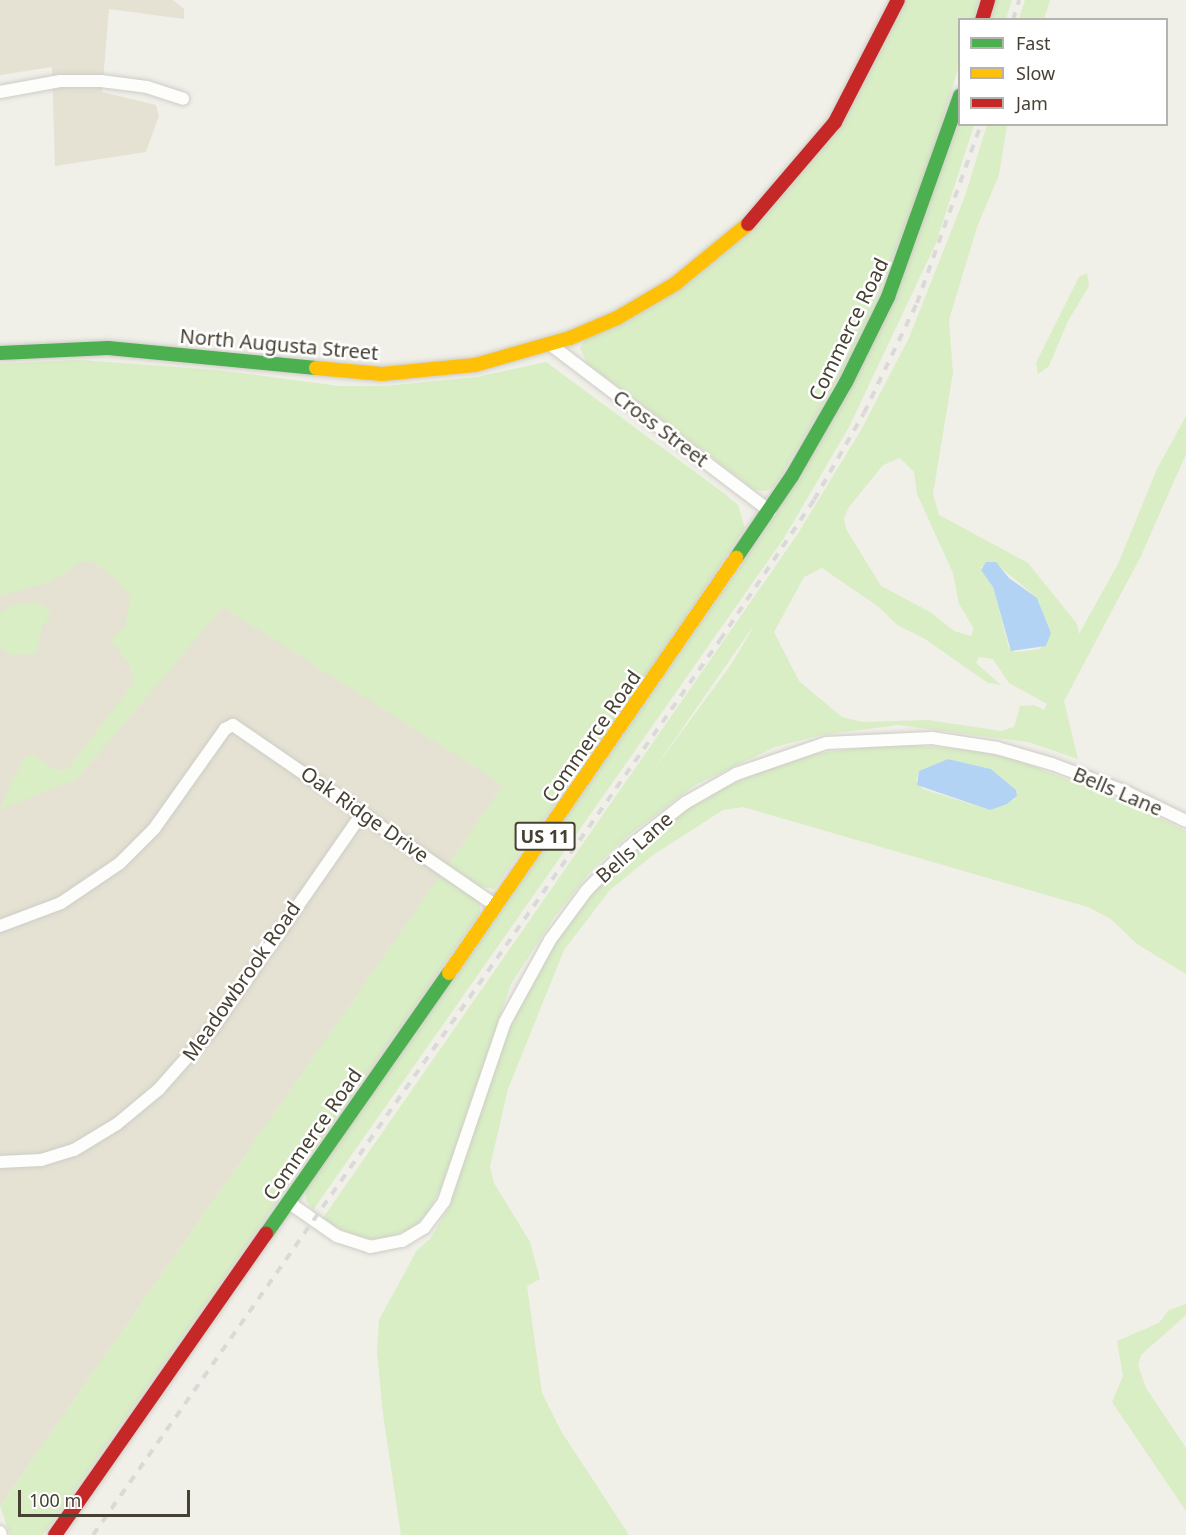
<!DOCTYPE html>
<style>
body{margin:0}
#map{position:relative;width:1186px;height:1535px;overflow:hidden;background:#f0efe8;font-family:"Noto Sans",sans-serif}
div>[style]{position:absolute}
.residential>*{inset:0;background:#e5e2d4}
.green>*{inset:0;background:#d9eec5}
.water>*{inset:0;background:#b3d3f4}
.roads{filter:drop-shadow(0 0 2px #cecdc6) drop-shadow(0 0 2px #cecdc6)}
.street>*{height:12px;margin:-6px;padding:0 6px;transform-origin:6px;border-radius:6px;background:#fdfdfc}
.fast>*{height:14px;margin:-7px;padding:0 7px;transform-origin:7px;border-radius:7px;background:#4caf50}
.slow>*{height:14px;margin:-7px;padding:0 7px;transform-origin:7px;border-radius:7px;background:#ffc107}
.jam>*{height:14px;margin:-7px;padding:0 7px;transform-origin:7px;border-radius:7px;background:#c62828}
.rail>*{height:4px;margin-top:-2px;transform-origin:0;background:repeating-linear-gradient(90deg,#d9d9d8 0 8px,transparent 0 16px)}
span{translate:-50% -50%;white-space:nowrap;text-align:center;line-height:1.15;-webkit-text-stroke:5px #fff;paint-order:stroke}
.shield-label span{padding:2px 4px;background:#fff;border:2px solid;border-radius:4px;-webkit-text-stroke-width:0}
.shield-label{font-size:18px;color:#474133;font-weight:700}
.street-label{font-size:20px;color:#474133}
.legend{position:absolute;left:958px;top:18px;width:210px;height:108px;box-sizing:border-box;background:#fff;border:2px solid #b5b3ad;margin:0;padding:8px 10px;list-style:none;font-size:18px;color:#474133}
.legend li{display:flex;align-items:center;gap:12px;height:30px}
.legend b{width:30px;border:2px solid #b5b3ad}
.scale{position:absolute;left:18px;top:1490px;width:172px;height:27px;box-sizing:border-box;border:3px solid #474133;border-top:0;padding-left:8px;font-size:18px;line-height:21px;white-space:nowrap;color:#474133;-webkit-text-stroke:4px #fff;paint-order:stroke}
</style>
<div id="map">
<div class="residential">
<i style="clip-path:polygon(0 0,173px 0,184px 9px,184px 19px,109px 9px,102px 92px,156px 105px,159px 116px,146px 152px,55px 166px,52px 67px,0 75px)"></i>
<i style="clip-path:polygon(80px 360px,504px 785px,0 1506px,0 364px)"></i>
</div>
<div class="green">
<i style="clip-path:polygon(903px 0,979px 0,974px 19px,960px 20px,959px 66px,922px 184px,873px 307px,842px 372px,774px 487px,766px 491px,755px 490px,587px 363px,580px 348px,584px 341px,765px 217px)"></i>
<i style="clip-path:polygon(995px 0,1012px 0,1006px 19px,990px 20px)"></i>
<i style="clip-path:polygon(1025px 0,1050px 0,1044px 19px,1019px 19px)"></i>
<i style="clip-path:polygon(960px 124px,974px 125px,936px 243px,849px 427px,784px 538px,313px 1210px,306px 1200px,306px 1189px,777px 513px)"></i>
<i style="clip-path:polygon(evenodd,987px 125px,1007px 125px,999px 175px,977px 227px,949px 320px,953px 373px,933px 494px,939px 515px,1028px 563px,1077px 624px,1079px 634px,1118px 564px,1157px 469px,1186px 416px,1186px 454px,1140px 558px,1064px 701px,1078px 759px,1028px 742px,898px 725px,821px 735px,775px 747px,695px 785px,625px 838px,590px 872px,555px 916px,511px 984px,442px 1186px,427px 1214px,411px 1229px,383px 1239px,364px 1239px,334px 1226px,323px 1218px,797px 535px,861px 430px,909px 338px,965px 196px,987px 125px,900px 458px,914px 472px,917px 494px,953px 573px,959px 604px,974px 629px,971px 636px,954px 631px,930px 612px,881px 586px,846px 529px,844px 518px,849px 507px,883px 465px,900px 458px,987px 125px,999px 566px,1037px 598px,1051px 633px,1040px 649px,1015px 652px,1009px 648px,993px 587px,980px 567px,999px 566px,987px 125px,822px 568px,879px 607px,897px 625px,925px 639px,988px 683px,1001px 685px,976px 663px,979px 657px,993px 659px,1009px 683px,1047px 704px,1044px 710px,1034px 705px,1020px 706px,1014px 727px,1001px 731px,928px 720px,862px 722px,842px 717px,799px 681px,774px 632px,804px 577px,822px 568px,987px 125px,753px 628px,730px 666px,652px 772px,752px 628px,753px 628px)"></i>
<i style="clip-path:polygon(1087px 273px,1089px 286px,1068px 321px,1049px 366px,1038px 374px,1036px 363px,1079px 277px)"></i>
<i style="clip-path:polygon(80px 360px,217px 370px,339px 386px,385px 386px,477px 377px,546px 362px,725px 494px,738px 505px,745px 528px,647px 675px,494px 889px,482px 887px,448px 865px,503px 785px,223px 607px,77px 779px,0 809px,24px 757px,34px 755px,55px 770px,67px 770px,134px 683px,128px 662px,110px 639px,124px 628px,131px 599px,116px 579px,92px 561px,82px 562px,50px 582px,0 596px,0 364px)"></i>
<i style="clip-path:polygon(29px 603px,39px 603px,51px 611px,41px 630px,39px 646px,34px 654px,11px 655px,0 647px,0 613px,13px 605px)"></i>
<i style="clip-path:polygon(evenodd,894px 744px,973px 750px,1017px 760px,1139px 808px,1186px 831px,1186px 974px,1137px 944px,1111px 919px,1088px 907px,743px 807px,723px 810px,653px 855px,610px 890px,564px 950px,508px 1089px,490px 1166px,494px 1183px,530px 1242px,540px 1279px,527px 1286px,542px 1393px,561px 1431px,629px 1535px,401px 1535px,383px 1414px,377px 1352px,379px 1320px,417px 1250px,430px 1239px,449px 1207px,504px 1042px,517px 1010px,557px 940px,588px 897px,647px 835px,705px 795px,802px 755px,894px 744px,948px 759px,991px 769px,1014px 788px,1015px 799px,990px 810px,923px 789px,916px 781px,919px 771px,948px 759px)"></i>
<i style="clip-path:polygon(442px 873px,480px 901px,480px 913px,43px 1535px,10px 1535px,0 1506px)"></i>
<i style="clip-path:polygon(1186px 1304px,1186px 1315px,1141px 1355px,1138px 1365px,1146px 1388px,1186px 1448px,1186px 1511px,1112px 1402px,1123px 1376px,1117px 1341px,1159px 1323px,1169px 1310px)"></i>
</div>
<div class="water">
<i style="clip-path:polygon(986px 562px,996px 562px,1009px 578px,1037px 598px,1051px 633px,1046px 646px,1011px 651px,993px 587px,981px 570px)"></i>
<i style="clip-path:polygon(948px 759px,991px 769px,1016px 790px,1017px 796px,1007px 804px,990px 810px,917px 785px,919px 771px)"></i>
</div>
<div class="roads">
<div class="street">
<i style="left:0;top:92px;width:61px;rotate:-10.4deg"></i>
<i style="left:60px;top:81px;width:41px"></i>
<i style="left:101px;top:81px;width:46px;rotate:7.4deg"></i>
<i style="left:147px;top:87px;width:38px;rotate:18deg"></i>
<i style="left:551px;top:345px;width:275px;rotate:37.2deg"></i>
<i style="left:0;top:926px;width:65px;rotate:-20.7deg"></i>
<i style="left:61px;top:903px;width:71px;rotate:-34.1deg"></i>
<i style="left:120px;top:863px;width:48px;rotate:-45deg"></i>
<i style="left:154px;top:829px;width:123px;rotate:-54.6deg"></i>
<i style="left:225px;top:729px;width:9px;rotate:-27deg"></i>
<i style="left:233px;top:725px;width:319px;rotate:34.5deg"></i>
<i style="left:0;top:1162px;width:41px;rotate:-2.8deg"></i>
<i style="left:41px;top:1160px;width:34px;rotate:-17deg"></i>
<i style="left:74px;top:1150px;width:50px;rotate:-31.2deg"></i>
<i style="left:117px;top:1124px;width:55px;rotate:-39.8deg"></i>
<i style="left:159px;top:1089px;width:81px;rotate:-48.5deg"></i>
<i style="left:213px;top:1028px;width:263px;rotate:-55.2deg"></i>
<i style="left:288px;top:1202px;width:60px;rotate:34.8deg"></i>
<i style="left:337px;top:1236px;width:35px;rotate:18deg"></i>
<i style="left:370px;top:1247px;width:33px;rotate:-11deg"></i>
<i style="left:402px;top:1241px;width:26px;rotate:-31deg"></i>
<i style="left:424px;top:1228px;width:34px;rotate:-53deg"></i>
<i style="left:444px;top:1201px;width:189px;rotate:-71.2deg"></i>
<i style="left:505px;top:1022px;width:94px;rotate:-61.2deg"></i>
<i style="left:550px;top:940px;width:62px;rotate:-53.5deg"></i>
<i style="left:587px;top:890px;width:59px;rotate:-45.7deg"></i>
<i style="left:628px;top:848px;width:73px;rotate:-38.3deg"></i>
<i style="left:685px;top:803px;width:59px;rotate:-29.6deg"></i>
<i style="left:736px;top:774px;width:95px;rotate:-19deg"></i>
<i style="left:826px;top:743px;width:106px;rotate:-2.7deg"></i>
<i style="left:932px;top:738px;width:66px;rotate:8.7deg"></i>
<i style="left:997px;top:748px;width:57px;rotate:16.2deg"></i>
<i style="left:1052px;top:764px;width:77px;rotate:20.6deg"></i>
<i style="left:1124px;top:791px;width:69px;rotate:25.8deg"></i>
<i style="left:0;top:1532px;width:3px;rotate:72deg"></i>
</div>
<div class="fast">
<i style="left:0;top:353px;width:108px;rotate:-2.7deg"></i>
<i style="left:108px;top:348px;width:209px;rotate:5.5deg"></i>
<i style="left:736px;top:558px;width:99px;rotate:-55.7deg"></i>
<i style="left:792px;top:476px;width:108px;rotate:-60.1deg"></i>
<i style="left:846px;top:382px;width:95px;rotate:-63.7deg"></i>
<i style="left:888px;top:297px;width:214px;rotate:-70.3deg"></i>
<i style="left:266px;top:1234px;width:319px;rotate:-55deg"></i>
</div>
<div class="slow">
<i style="left:316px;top:368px;width:66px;rotate:5.2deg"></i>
<i style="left:382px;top:374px;width:93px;rotate:-5.5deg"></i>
<i style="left:475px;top:365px;width:99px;rotate:-15.9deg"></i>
<i style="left:570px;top:338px;width:51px;rotate:-23.1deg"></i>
<i style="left:617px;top:318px;width:67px;rotate:-30.4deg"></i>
<i style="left:675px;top:284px;width:94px;rotate:-39.4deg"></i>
<i style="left:449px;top:973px;width:505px;rotate:-55.33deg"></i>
</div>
<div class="jam">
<i style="left:982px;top:20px;width:21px;rotate:-73deg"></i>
<i style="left:748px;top:224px;width:134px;rotate:-49.5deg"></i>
<i style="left:835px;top:122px;width:137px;rotate:-62.7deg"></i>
<i style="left:55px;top:1535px;width:368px;rotate:-55deg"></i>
</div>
</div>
<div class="rail">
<i style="left:1013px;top:20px;width:21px;rotate:-73deg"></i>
<i style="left:93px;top:1535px;width:1093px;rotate:-54.99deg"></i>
<i style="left:720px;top:640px;width:169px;rotate:-56.1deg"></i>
<i style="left:814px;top:500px;width:100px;rotate:-60.1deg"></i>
<i style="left:864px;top:413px;width:122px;rotate:-64.3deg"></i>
<i style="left:917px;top:303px;width:190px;rotate:-70.3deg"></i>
</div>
<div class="shield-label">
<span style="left:545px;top:836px">US 11</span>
</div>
<div class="street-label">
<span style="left:848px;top:329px;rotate:-64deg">Commerce Road</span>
<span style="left:279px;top:344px;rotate:5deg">North Augusta Street</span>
<span style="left:661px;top:428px;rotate:37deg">Cross Street</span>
<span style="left:591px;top:736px;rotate:-55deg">Commerce Road</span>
<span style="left:1118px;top:791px;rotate:23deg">Bells Lane</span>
<span style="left:365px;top:814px;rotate:35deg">Oak Ridge Drive</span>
<span style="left:634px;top:847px;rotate:-42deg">Bells Lane</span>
<span style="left:241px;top:981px;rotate:-55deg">Meadowbrook Road</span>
<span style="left:312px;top:1134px;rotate:-55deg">Commerce Road</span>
</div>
<ul class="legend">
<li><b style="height:8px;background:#4caf50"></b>Fast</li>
<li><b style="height:8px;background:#ffc107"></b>Slow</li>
<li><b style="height:8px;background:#c62828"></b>Jam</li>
</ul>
<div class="scale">100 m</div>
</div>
